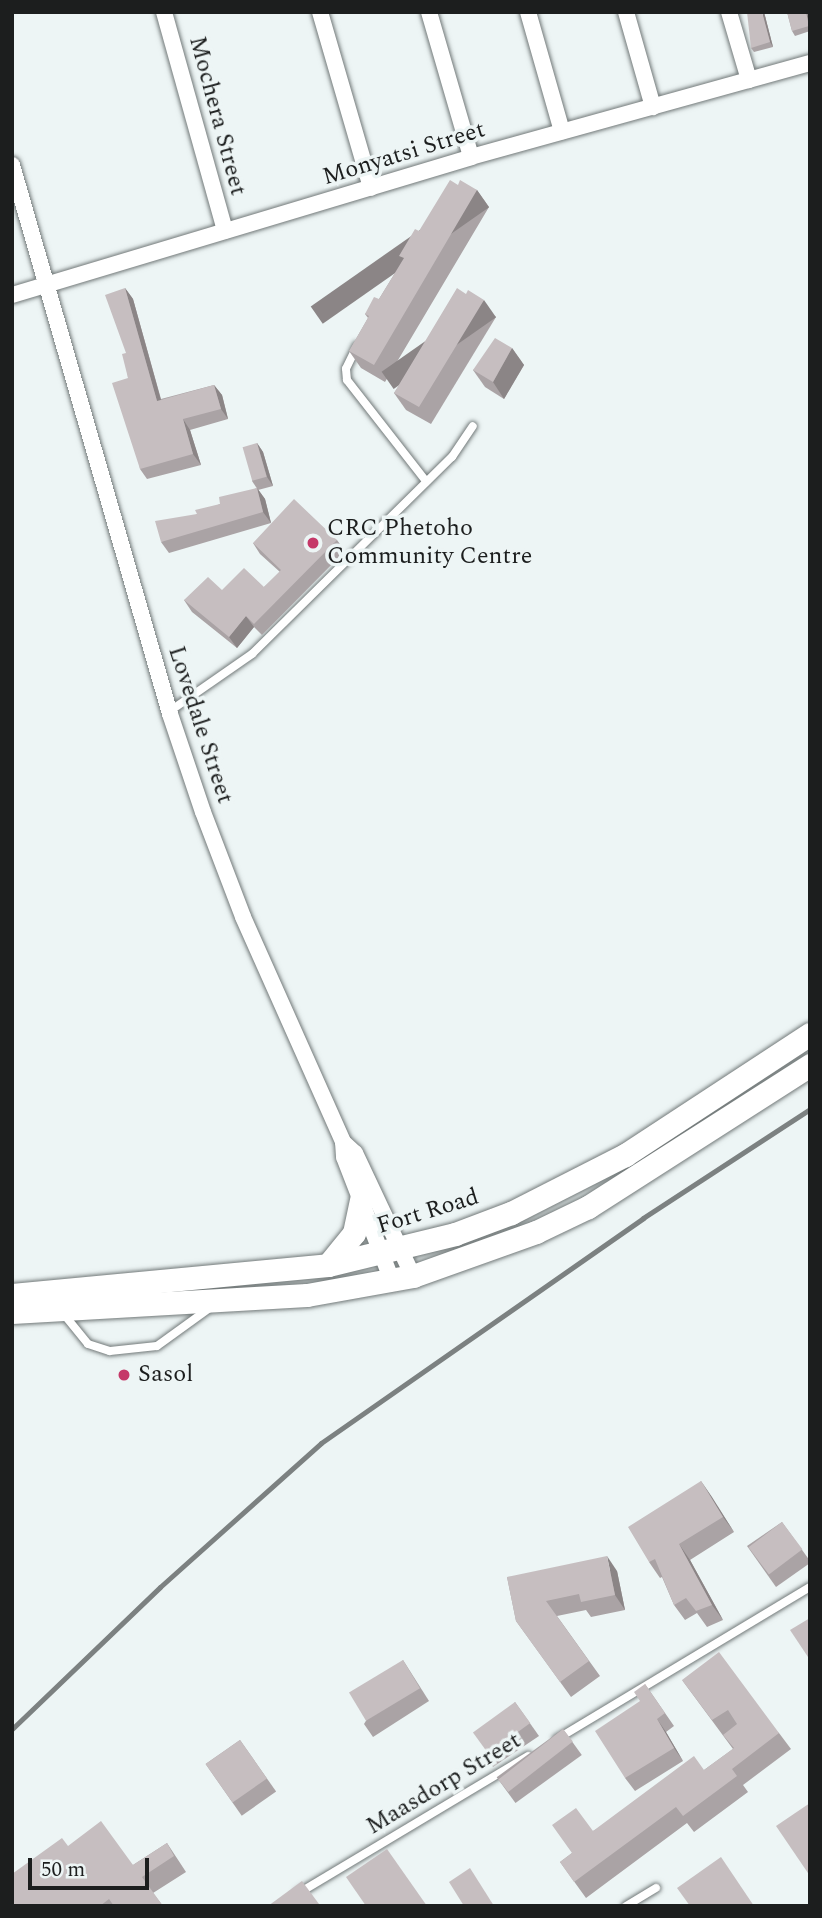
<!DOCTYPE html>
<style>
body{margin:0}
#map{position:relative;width:822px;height:1918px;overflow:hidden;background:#edf5f5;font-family:Spectral,serif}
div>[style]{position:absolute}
.roads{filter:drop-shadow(0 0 2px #727979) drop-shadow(0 0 2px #727979)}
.lane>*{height:8px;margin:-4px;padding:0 4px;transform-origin:4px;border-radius:4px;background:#fff}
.street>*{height:16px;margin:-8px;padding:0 8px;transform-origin:8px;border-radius:8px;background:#fff}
.secondary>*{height:23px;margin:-11.5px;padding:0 11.5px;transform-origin:11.5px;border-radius:11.5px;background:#fff}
.rail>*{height:5px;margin:-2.5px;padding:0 2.5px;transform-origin:2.5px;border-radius:2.5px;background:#7c8181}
.wall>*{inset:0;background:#aaa3a5;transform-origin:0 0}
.shaded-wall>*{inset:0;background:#8b8586;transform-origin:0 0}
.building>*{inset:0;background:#c6bec0;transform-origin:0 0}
.dots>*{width:19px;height:19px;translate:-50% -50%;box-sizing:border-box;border:4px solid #edf5f5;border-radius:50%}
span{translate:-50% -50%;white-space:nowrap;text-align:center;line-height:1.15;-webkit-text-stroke:7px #edf5f5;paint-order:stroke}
.street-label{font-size:24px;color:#1c1e1e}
.poi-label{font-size:24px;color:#1c1e1e}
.left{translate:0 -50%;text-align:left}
.frame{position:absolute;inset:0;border:14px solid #1c1e1e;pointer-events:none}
.scale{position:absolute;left:28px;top:1858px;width:121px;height:32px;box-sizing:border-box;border:4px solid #1c1e1e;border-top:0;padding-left:9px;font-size:21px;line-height:24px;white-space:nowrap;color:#1c1e1e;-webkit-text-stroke:5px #edf5f5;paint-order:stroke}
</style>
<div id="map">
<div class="roads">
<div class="lane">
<i style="left:357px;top:346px;width:25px;rotate:116deg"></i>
<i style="left:346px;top:369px;width:11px;rotate:85deg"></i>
<i style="left:347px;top:380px;width:128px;rotate:52deg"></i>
<i style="left:170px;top:711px;width:100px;rotate:-34.8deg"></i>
<i style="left:252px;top:654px;width:281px;rotate:-44.6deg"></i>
<i style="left:452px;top:457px;width:37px;rotate:-56deg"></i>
<i style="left:62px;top:1312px;width:41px;rotate:50.9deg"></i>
<i style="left:88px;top:1344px;width:23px;rotate:18deg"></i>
<i style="left:110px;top:1351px;width:47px;rotate:-6.1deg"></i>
<i style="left:157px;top:1346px;width:67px;rotate:-35.8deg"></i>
<i style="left:557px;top:1739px;width:295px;rotate:-31deg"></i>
<i style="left:299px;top:1893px;width:267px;rotate:-30.9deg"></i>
<i style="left:626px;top:1906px;width:35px;rotate:-31deg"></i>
</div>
<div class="street">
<i style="left:164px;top:12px;width:227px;rotate:74.4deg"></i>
<i style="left:320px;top:12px;width:183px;rotate:73.8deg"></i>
<i style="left:429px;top:12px;width:151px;rotate:73.8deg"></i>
<i style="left:528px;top:12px;width:124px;rotate:74.1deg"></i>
<i style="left:626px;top:12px;width:99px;rotate:74.1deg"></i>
<i style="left:729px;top:12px;width:71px;rotate:73.6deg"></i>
<i style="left:12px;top:165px;width:571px;rotate:73.94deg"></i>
<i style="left:170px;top:714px;width:103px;rotate:71.4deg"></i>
<i style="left:203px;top:812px;width:112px;rotate:69.1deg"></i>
<i style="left:243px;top:917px;width:246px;rotate:66deg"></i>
<i style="left:343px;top:1142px;width:15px;rotate:86deg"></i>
<i style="left:344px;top:1157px;width:133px;rotate:68.8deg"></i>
<i style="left:12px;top:295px;width:479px;rotate:-16.7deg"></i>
<i style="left:471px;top:157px;width:352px;rotate:-15.5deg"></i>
<i style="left:343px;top:1142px;width:16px;rotate:43deg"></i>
<i style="left:355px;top:1153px;width:136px;rotate:64.8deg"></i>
</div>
<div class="secondary">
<i style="left:328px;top:1265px;width:41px;rotate:-50.9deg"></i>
<i style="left:354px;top:1233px;width:34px;rotate:-78deg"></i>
<i style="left:12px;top:1295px;width:317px;rotate:-5.4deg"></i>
<i style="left:328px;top:1265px;width:131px;rotate:-13.7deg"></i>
<i style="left:455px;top:1234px;width:60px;rotate:-20.6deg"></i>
<i style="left:511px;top:1213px;width:128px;rotate:-27deg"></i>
<i style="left:625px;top:1155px;width:221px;rotate:-33.2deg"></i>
<i style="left:12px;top:1312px;width:295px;rotate:-3.3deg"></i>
<i style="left:307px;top:1295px;width:108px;rotate:-10.2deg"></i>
<i style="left:413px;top:1276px;width:131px;rotate:-19.7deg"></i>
<i style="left:536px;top:1232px;width:58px;rotate:-25.7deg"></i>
<i style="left:588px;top:1207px;width:264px;rotate:-32.6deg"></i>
</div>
</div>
<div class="rail">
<i style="left:12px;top:1729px;width:205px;rotate:-43.8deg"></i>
<i style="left:160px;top:1587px;width:216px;rotate:-41.8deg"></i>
<i style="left:321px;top:1443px;width:393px;rotate:-34.9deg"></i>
<i style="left:643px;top:1218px;width:199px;rotate:-33.1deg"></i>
</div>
<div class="wall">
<i style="clip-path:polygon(764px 12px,773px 47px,754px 52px,751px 48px)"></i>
<i style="clip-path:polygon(787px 12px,808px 12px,810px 31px,795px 36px,792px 31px)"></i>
<i style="clip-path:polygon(458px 185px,477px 190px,489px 207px,385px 382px,361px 368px,349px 351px,368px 318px,365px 314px,379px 299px,403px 260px,399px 256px)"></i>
<i style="clip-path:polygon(125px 288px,133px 299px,161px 399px,214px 385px,222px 395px,228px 419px,190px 430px,201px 465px,147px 479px,140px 469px,128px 378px,126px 353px)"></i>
<i style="clip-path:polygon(466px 294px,496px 317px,431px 424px,406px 410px,394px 393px)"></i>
<i style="clip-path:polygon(512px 348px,524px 365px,504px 399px,485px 387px,473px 370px)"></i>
<i style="clip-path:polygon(257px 443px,263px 452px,273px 486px,258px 490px,252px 481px)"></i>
<i style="clip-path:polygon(257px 488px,265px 499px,271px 523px,169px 553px,161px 542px,197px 514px)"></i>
<i style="clip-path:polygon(337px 540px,345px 551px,262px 635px,254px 627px,237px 648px,192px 612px,184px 600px,222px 590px,264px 587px,280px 572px,260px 554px,253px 543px)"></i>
<i style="clip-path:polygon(701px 1481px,734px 1532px,690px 1560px,723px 1620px,707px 1627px,697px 1613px,685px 1620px,674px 1605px,662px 1577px,660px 1578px,649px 1562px)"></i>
<i style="clip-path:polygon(782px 1522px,810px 1561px,810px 1563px,776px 1587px,747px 1546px)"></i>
<i style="clip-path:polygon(617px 1571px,625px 1610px,591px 1617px,586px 1610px,557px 1616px,600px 1676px,571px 1697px,516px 1621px,507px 1577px)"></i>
<i style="clip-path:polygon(403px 1660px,429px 1701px,373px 1737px,364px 1724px)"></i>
<i style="clip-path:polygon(682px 1680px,779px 1733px,791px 1749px,743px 1785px,748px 1792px,694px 1832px,687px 1823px,586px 1898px,560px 1862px,572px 1853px,593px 1831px,704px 1770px,733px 1749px)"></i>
<i style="clip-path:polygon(645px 1684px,674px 1726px,666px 1732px,683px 1761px,635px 1791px,625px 1778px)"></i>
<i style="clip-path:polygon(515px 1702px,539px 1736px,493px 1767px,484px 1754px)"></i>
<i style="left:563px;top:1729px;width:32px;height:82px;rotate:54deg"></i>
<i style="left:240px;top:1740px;width:63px;height:42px;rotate:55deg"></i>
<i style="clip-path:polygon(167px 1843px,186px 1872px,153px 1893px,163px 1906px,15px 1906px,68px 1846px,133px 1865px)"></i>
</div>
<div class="shaded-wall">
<i style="clip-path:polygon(762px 12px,764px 12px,773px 47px,770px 42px)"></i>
<i style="clip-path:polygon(806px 12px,808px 12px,810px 28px,809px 26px)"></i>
<i style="left:477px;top:190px;width:21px;height:203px;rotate:55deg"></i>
<i style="clip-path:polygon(125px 288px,133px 299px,164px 411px,157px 401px)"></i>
<i style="left:484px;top:300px;width:21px;height:125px;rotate:55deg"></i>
<i style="clip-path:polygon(512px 348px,524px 365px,504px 399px,493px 382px)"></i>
<i style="clip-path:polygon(214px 385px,222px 395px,228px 419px,221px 409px)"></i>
<i style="clip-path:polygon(183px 419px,190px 430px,201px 465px,193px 454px)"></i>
<i style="clip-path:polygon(257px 443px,263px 452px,273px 486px,267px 477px)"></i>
<i style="clip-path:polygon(257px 488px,265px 499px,271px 523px,263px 512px)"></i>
<i style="clip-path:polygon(246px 616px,254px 627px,237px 648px,229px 637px)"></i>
<i style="clip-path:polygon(701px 1481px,712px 1497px,734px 1532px,723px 1517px)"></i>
<i style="clip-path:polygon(679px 1544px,690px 1560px,723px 1620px,712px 1605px)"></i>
<i style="clip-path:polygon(607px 1556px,617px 1571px,625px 1610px,615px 1595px)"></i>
<i style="clip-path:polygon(657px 1719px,666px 1732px,683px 1761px,674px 1748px)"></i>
</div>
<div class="building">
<i style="clip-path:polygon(747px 12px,762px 12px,770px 42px,751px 48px)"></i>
<i style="clip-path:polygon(787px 12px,806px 12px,809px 26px,792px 31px)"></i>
<i style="clip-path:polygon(450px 180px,458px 185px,460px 180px,477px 190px,374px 365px,349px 351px,369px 316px,365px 314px,374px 297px,379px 299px,404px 258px,399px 256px,415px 229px,419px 231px)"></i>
<i style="clip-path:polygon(125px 288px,157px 401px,214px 385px,221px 409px,183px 419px,193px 454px,140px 469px,112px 383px,128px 378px,122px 354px,126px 353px,105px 295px)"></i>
<i style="clip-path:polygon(457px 288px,466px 294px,468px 290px,484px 300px,419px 407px,394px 393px)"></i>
<i style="clip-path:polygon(495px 338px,512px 348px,493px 382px,473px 370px)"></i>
<i style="left:257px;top:443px;width:35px;height:15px;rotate:74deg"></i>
<i style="clip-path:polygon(257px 488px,263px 512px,161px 542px,155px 521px,197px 514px,195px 510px,220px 504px,219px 497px)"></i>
<i style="clip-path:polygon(294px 499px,337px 540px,254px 624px,246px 616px,229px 637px,184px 600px,208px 577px,222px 590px,244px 568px,264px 587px,281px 570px,253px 543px)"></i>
<i style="clip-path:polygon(701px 1481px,723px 1517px,679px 1544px,712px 1605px,696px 1611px,686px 1598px,674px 1605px,655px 1559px,649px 1562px,628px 1527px)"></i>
<i style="left:782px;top:1522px;width:34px;height:42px;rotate:53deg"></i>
<i style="clip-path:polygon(607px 1556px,615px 1595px,581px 1602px,579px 1594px,546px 1601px,589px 1661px,560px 1682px,516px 1621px,507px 1577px)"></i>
<i style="clip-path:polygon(810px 1618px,810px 1660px,790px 1630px)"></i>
<i style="clip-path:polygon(719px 1652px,779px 1733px,732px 1769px,737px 1776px,683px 1816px,676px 1807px,574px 1882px,560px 1862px,572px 1853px,552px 1825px,576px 1808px,593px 1831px,694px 1756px,704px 1770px,734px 1748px,723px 1735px,737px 1724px,728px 1710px,712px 1720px,682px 1680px)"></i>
<i style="left:403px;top:1660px;width:33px;height:63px;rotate:59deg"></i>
<i style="clip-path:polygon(645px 1684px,665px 1713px,657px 1719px,674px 1748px,625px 1778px,595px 1731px,640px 1701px,634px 1692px)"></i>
<i style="left:515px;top:1702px;width:26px;height:52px;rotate:54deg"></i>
<i style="left:563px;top:1729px;width:16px;height:82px;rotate:52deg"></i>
<i style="left:240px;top:1740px;width:47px;height:42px;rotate:55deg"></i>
<i style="clip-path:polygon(810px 1803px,810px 1876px,776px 1826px)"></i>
<i style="clip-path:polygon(101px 1821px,133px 1865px,167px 1843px,174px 1856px,142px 1877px,163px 1906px,114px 1906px,109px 1899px,100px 1906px,16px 1906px,12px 1901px,12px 1874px,62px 1838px,68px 1846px)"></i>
<i style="clip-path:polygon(387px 1849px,427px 1906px,366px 1906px,346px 1877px)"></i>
<i style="clip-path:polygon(721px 1857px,754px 1906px,690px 1906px,677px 1888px)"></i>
<i style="clip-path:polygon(470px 1868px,494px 1906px,464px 1906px,449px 1882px)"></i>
<i style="clip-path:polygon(302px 1881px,319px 1904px,316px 1906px,268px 1906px)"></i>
</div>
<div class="dots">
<i style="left:313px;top:543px;background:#c53868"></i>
<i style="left:124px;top:1375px;background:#c53868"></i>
</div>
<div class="street-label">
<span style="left:217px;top:116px;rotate:75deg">Mochera Street</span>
<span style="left:404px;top:154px;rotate:-17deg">Monyatsi Street</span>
<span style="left:200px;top:725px;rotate:72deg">Lovedale Street</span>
<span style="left:428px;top:1212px;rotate:-17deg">Fort Road</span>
<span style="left:444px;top:1784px;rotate:-31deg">Maasdorp Street</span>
</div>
<div class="poi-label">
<span class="left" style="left:327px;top:543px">CRC Phetoho<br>Community Centre</span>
<span class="left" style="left:138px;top:1375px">Sasol</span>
</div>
<div class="frame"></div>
<div class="scale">50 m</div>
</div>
